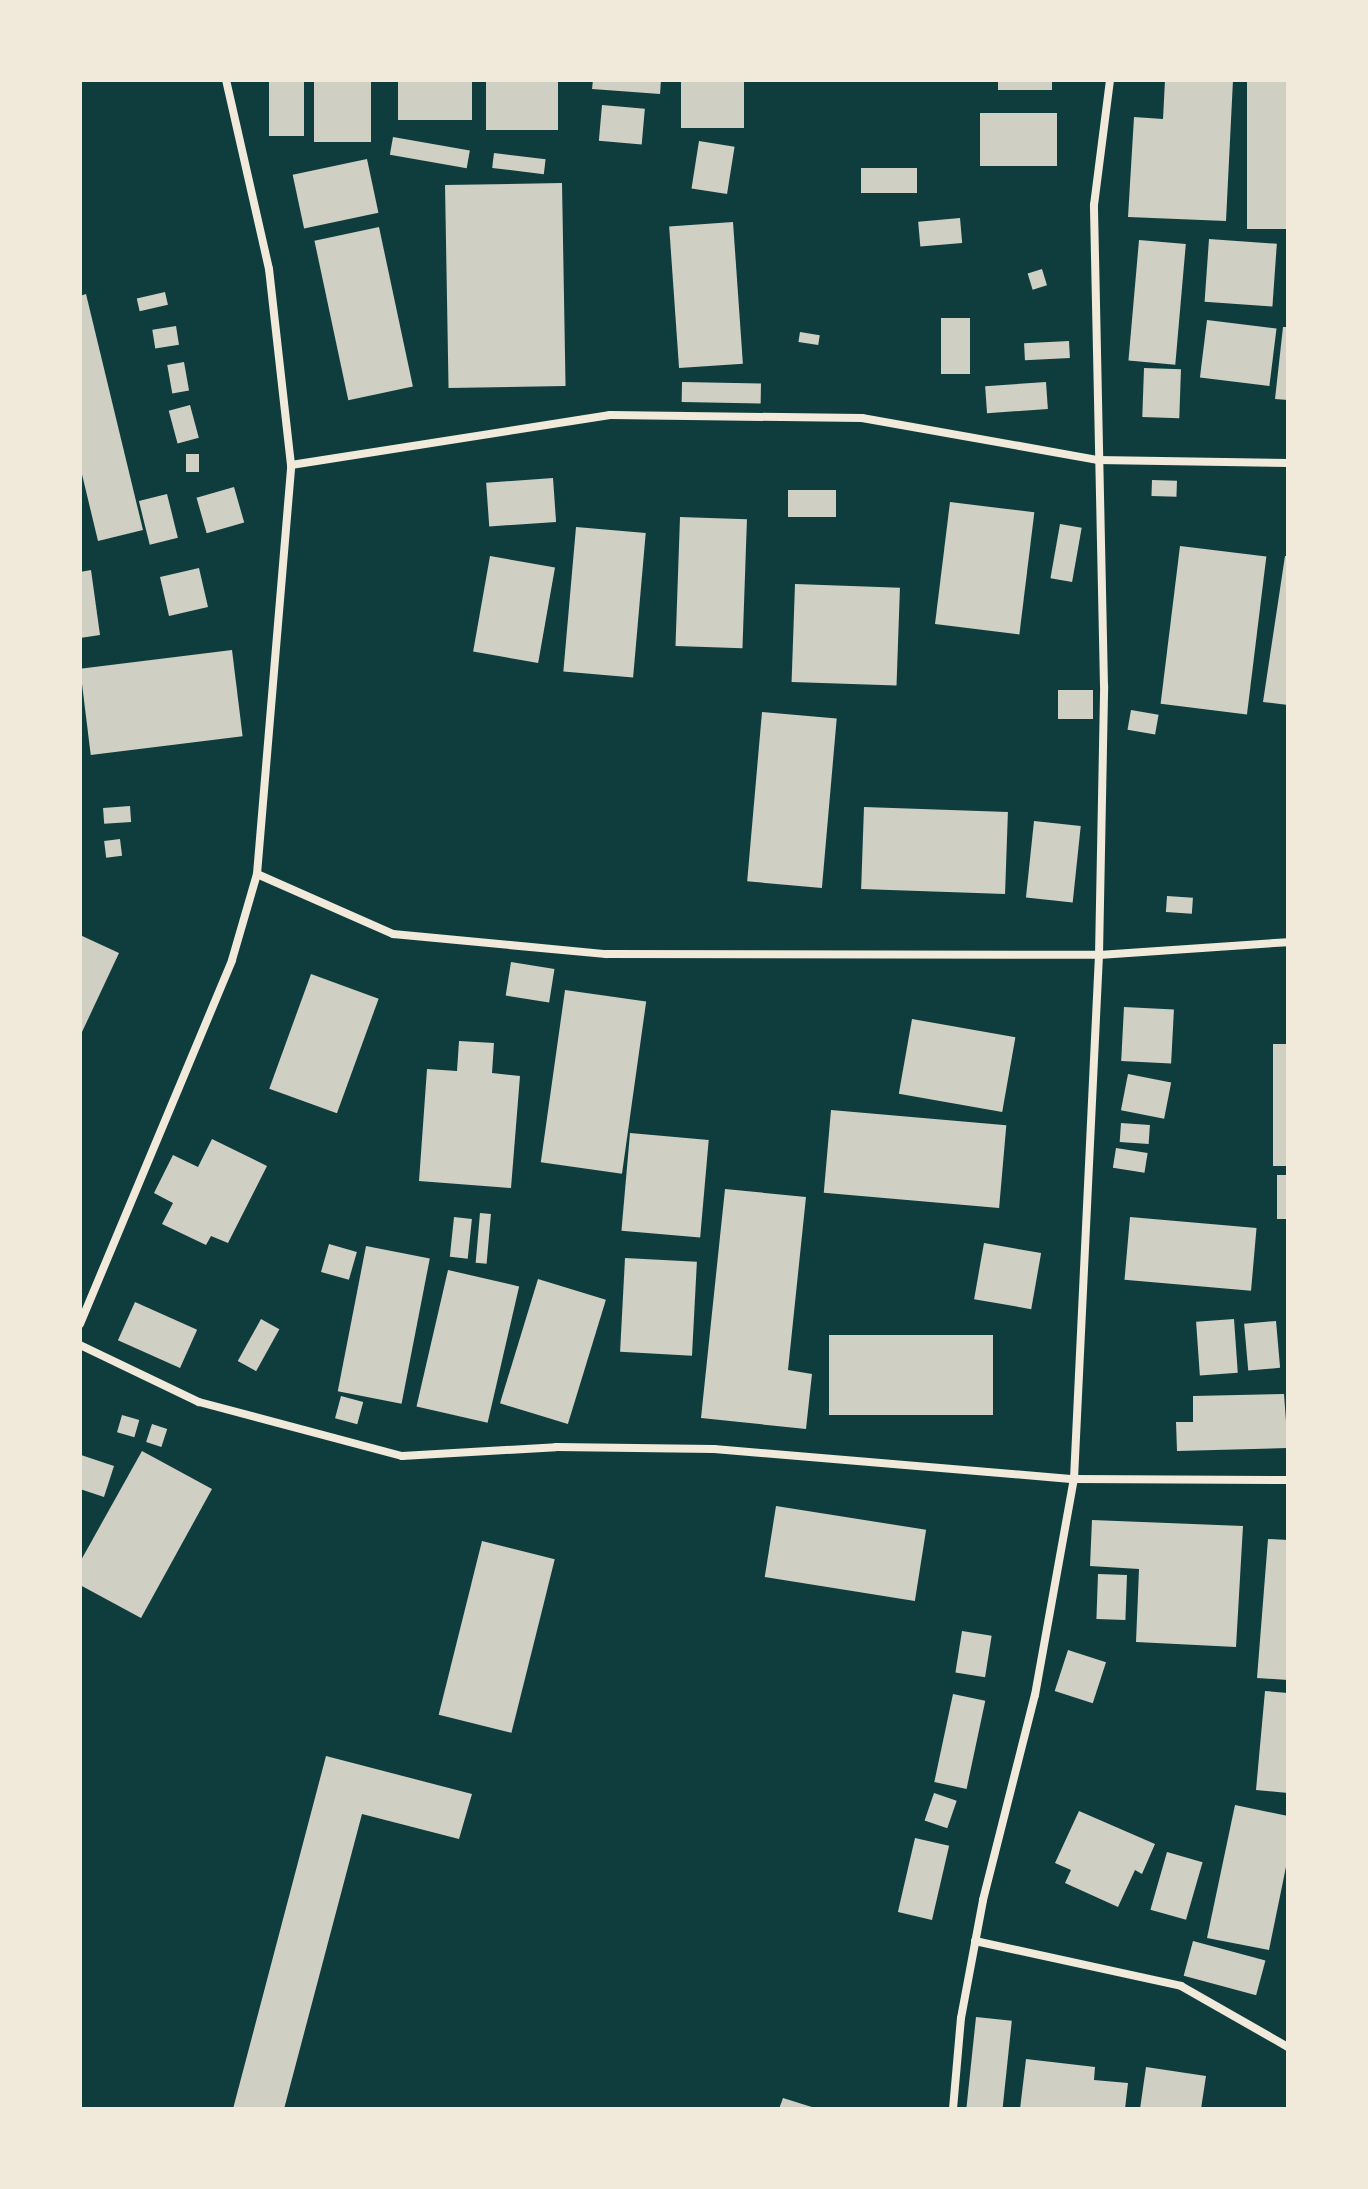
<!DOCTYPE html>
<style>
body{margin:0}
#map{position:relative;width:1368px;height:2189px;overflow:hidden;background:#0f3d3e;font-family:"Source Sans 3",sans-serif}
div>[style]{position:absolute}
.building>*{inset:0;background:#cfcfc3;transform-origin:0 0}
.minor>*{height:8px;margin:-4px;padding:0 4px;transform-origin:4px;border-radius:4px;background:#f1e9da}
span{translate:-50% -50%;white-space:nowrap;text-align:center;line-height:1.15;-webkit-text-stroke:7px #f1e9da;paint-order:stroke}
.frame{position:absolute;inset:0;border:82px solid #f1e9da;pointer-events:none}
</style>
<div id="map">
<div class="building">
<i style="left:269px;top:80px;width:35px;height:56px"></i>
<i style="left:314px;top:80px;width:57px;height:62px"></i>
<i style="left:398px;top:80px;width:74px;height:40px"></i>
<i style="left:486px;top:80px;width:72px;height:50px"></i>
<i style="clip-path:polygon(593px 80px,661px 80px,660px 94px,592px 89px)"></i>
<i style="left:681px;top:80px;width:63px;height:48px"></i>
<i style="left:998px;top:80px;width:54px;height:10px"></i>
<i style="clip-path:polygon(1165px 80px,1233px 80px,1226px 221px,1128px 217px,1134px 117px,1163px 119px)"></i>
<i style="left:1247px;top:80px;width:41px;height:149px"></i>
<i style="left:602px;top:105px;width:43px;height:36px;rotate:5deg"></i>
<i style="left:980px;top:113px;width:77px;height:53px"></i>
<i style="left:393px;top:137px;width:78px;height:18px;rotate:10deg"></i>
<i style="left:699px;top:141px;width:36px;height:48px;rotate:9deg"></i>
<i style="left:494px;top:153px;width:52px;height:15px;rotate:7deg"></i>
<i style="left:367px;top:159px;width:55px;height:76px;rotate:78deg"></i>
<i style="left:917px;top:168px;width:25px;height:56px;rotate:90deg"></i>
<i style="left:562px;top:183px;width:203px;height:117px;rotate:89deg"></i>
<i style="left:960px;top:218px;width:25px;height:42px;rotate:85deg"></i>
<i style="left:733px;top:222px;width:142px;height:64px;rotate:86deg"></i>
<i style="left:379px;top:227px;width:163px;height:66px;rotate:78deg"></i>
<i style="left:1209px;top:239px;width:68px;height:63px;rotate:4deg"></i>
<i style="left:1139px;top:240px;width:47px;height:121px;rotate:5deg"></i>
<i style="left:1042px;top:269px;width:17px;height:15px;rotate:73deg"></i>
<i style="left:165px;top:292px;width:13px;height:29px;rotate:77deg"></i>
<i style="clip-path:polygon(86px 294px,143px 530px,98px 541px,80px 466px,80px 296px)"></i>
<i style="left:941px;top:318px;width:29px;height:56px"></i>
<i style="left:1207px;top:320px;width:70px;height:58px;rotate:7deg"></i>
<i style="left:176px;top:326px;width:19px;height:24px;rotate:81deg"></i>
<i style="clip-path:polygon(1283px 327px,1288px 327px,1288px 400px,1275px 399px)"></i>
<i style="left:800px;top:332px;width:20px;height:10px;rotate:9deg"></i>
<i style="left:1069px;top:341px;width:17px;height:45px;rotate:87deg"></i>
<i style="left:184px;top:362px;width:29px;height:17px;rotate:80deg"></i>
<i style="left:1144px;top:368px;width:37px;height:49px;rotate:2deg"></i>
<i style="left:682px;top:382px;width:79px;height:20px;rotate:1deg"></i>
<i style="left:1046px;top:382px;width:27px;height:61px;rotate:86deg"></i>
<i style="left:190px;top:405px;width:34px;height:22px;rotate:75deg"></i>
<i style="left:186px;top:454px;width:13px;height:18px"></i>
<i style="left:553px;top:478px;width:44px;height:67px;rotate:86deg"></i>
<i style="left:1152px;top:480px;width:25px;height:16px;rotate:2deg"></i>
<i style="left:234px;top:487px;width:37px;height:39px;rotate:74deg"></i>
<i style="left:836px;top:490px;width:27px;height:48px;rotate:90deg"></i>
<i style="left:167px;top:494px;width:45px;height:29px;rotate:76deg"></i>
<i style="left:950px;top:502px;width:85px;height:123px;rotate:7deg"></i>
<i style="left:680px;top:517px;width:67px;height:129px;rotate:2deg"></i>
<i style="left:1060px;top:524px;width:22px;height:55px;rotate:10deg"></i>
<i style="left:576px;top:527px;width:70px;height:145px;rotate:5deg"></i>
<i style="left:1180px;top:546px;width:87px;height:159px;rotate:7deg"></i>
<i style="left:490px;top:556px;width:66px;height:97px;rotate:10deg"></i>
<i style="clip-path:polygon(1285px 556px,1288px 556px,1288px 705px,1263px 702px)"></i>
<i style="left:199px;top:568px;width:40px;height:40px;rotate:77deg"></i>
<i style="clip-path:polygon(91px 570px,100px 635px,80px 638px,80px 572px)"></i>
<i style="left:795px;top:584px;width:105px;height:98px;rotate:2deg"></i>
<i style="left:232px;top:650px;width:87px;height:153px;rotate:83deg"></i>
<i style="left:1058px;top:690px;width:35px;height:29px"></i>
<i style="left:1131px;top:710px;width:28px;height:20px;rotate:10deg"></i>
<i style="left:762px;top:712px;width:75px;height:170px;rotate:5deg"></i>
<i style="left:130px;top:806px;width:16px;height:27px;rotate:86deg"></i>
<i style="left:864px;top:807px;width:144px;height:82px;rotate:2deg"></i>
<i style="left:1034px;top:821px;width:47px;height:77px;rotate:6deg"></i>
<i style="left:120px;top:839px;width:17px;height:16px;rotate:83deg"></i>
<i style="left:1167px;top:896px;width:26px;height:16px;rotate:4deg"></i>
<i style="clip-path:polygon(80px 935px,119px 953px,82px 1032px,80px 1031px)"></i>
<i style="left:511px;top:962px;width:44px;height:34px;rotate:9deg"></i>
<i style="left:311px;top:974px;width:72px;height:122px;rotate:20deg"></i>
<i style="left:565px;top:990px;width:82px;height:174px;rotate:8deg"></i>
<i style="left:1124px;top:1007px;width:50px;height:54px;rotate:3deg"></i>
<i style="left:912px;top:1019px;width:105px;height:76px;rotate:10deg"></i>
<i style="clip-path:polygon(459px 1041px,494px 1043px,492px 1073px,520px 1076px,511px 1188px,419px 1181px,427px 1069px,457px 1071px)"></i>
<i style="left:1273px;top:1044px;width:15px;height:122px"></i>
<i style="left:1128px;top:1074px;width:44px;height:37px;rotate:11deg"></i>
<i style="left:831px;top:1110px;width:176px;height:83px;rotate:5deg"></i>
<i style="left:1121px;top:1123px;width:29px;height:19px;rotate:4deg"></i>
<i style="left:630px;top:1133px;width:79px;height:98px;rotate:5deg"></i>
<i style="clip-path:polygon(212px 1139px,267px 1166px,228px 1243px,211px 1236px,206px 1245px,162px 1224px,173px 1203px,154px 1193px,173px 1155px,198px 1167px)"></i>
<i style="left:1116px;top:1148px;width:32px;height:20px;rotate:9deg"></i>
<i style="left:1277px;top:1175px;width:11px;height:44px"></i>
<i style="clip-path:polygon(725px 1189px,806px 1197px,788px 1370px,812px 1374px,806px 1429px,701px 1418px)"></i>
<i style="left:480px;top:1213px;width:11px;height:50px;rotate:5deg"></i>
<i style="left:454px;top:1217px;width:18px;height:40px;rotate:6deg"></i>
<i style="left:1130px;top:1217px;width:127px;height:63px;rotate:5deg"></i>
<i style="left:984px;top:1243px;width:58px;height:57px;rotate:10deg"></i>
<i style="left:329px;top:1244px;width:29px;height:29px;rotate:16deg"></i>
<i style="left:366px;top:1246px;width:65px;height:148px;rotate:11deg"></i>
<i style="left:625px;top:1258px;width:72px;height:94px;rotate:3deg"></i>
<i style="left:448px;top:1270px;width:73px;height:140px;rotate:13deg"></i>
<i style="left:538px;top:1279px;width:71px;height:130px;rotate:17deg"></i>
<i style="left:135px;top:1302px;width:68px;height:42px;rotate:24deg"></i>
<i style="left:261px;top:1319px;width:21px;height:48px;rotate:29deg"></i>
<i style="left:1234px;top:1319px;width:54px;height:38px;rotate:86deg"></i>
<i style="left:1276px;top:1321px;width:47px;height:32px;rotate:85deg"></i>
<i style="left:993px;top:1335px;width:80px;height:164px;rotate:90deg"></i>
<i style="clip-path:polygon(1284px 1394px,1288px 1448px,1177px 1451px,1176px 1422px,1193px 1422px,1193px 1396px)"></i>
<i style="left:341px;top:1396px;width:23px;height:23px;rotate:15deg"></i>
<i style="left:122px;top:1415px;width:18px;height:18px;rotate:16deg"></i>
<i style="left:152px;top:1424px;width:16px;height:19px;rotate:18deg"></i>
<i style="clip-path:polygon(142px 1451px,212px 1489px,141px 1618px,80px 1585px,80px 1562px)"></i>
<i style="clip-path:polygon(81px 1455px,114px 1466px,104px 1497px,80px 1489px)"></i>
<i style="left:776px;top:1506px;width:152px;height:72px;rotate:9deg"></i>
<i style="clip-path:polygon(1092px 1520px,1243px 1526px,1236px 1647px,1136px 1642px,1139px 1569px,1090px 1566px)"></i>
<i style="clip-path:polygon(1268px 1539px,1288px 1540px,1288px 1680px,1257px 1678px)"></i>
<i style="left:482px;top:1541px;width:75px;height:179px;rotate:14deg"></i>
<i style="left:1098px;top:1574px;width:29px;height:45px;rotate:2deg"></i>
<i style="left:962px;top:1631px;width:30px;height:42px;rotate:9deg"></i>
<i style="left:1068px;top:1650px;width:40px;height:43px;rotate:18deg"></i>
<i style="clip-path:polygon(1265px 1691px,1288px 1693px,1288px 1793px,1256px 1790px)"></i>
<i style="left:953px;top:1694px;width:33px;height:90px;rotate:12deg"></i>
<i style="clip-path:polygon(326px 1756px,472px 1794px,459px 1839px,362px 1814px,284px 2109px,233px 2109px)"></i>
<i style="left:934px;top:1793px;width:24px;height:29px;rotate:19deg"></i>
<i style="clip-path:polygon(1235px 1805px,1288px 1816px,1288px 1857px,1269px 1950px,1207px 1938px)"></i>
<i style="clip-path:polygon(1079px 1811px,1155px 1844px,1142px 1874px,1135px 1870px,1118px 1907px,1065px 1883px,1071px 1870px,1055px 1863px)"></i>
<i style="left:915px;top:1838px;width:35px;height:76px;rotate:13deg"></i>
<i style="left:1167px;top:1852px;width:37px;height:60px;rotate:16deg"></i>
<i style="left:1193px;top:1941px;width:75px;height:36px;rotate:15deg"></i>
<i style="left:976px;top:2017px;width:36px;height:93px;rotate:6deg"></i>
<i style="clip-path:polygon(1026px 2059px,1095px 2067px,1094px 2080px,1128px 2083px,1125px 2109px,1020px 2109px)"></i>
<i style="clip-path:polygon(1146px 2067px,1206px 2076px,1201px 2109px,1140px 2109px)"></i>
<i style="clip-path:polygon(783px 2098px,815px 2108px,815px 2109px,779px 2109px)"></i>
</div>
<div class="minor">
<i style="left:291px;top:465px;width:323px;rotate:-8.9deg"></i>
<i style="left:610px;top:415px;width:252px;rotate:0.7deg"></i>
<i style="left:862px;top:418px;width:240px;rotate:10.1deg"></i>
<i style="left:1098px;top:460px;width:190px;rotate:0.9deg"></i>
<i style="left:257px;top:874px;width:149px;rotate:23.8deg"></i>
<i style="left:393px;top:934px;width:214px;rotate:5.4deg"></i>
<i style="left:606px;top:954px;width:493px;rotate:0.1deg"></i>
<i style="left:1099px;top:955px;width:189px;rotate:-3.9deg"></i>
<i style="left:80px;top:1324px;width:394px;rotate:-67.3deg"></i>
<i style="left:232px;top:960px;width:90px;rotate:-73.8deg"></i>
<i style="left:257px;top:874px;width:410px;rotate:-85.2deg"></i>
<i style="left:291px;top:465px;width:197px;rotate:-96.4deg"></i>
<i style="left:269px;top:269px;width:194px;rotate:-102.8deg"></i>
<i style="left:80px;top:1345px;width:132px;rotate:25.6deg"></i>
<i style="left:199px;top:1402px;width:210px;rotate:14.9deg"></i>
<i style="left:402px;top:1456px;width:154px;rotate:-3.3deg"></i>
<i style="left:556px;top:1447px;width:158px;rotate:0.7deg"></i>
<i style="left:714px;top:1449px;width:361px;rotate:4.8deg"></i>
<i style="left:1074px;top:1479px;width:214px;rotate:0.3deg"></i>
<i style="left:975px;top:1941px;width:211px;rotate:12.3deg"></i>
<i style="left:1181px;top:1986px;width:123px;rotate:29.7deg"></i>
<i style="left:953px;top:2109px;width:91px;rotate:-85deg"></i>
<i style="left:961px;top:2018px;width:120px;rotate:-79.4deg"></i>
<i style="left:983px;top:1900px;width:211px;rotate:-75.8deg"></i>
<i style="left:1035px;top:1695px;width:219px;rotate:-79.8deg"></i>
<i style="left:1074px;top:1479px;width:525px;rotate:-87.27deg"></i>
<i style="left:1099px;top:955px;width:269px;rotate:-88.9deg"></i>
<i style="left:1104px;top:686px;width:481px;rotate:-91.2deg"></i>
<i style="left:1094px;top:205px;width:126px;rotate:-82.7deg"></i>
</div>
<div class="frame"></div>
</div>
